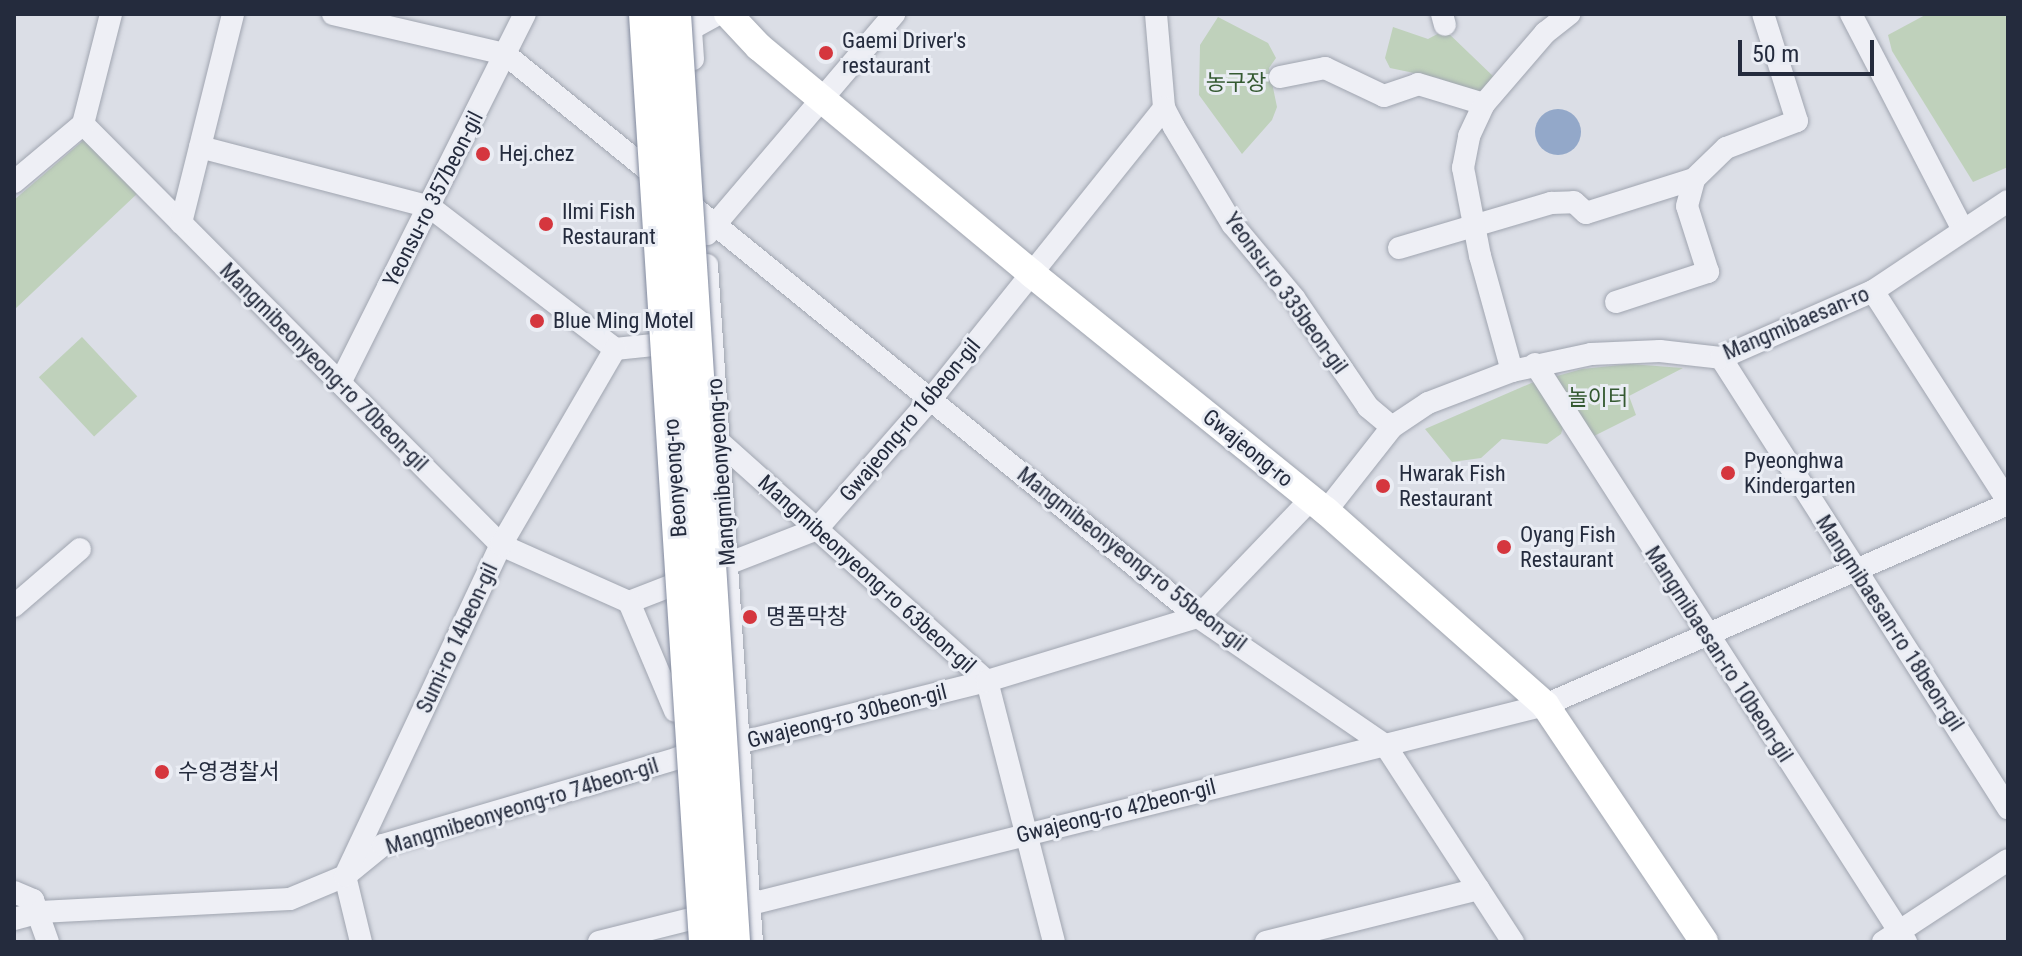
<!DOCTYPE html>
<meta charset="utf-8">
<style>
body{margin:0}
#map{position:relative;width:2022px;height:956px;overflow:hidden;background:#dbdee6;font-family:"Roboto Condensed","Noto Sans KR",sans-serif}
div>[style]{position:absolute}
.green>*{inset:0;background:#bfd1bb;transform-origin:0 0}
.water>*{inset:0;background:#93a8c9}
.round{border-radius:50%}
.roads{filter:drop-shadow(0 0 2px #a0a5b0) drop-shadow(0 0 2px #a0a5b0)}
.minor>*{height:22px;margin:-11px;padding:0 11px;transform-origin:11px;border-radius:11px;background:#eeeff5}
.major>*{height:28px;margin:-14px;padding:0 14px;transform-origin:14px;border-radius:14px;background:#fff}
.bridges{filter:drop-shadow(0 0 2px #828a9e) drop-shadow(0 0 2px #828a9e)}
.highway-bridge>*{height:34px;margin:-17px;padding:0 17px;transform-origin:17px;border-radius:17px;background:#fff}
.dots>*{width:22px;height:22px;translate:-50% -50%;box-sizing:border-box;border:4px solid #eaedf4;border-radius:50%}
span{translate:-50% -50%;white-space:nowrap;text-align:center;line-height:1.15;-webkit-text-stroke:6px #eaedf4;paint-order:stroke}
.poi-label{font-size:22px;color:#242b3d}
.left{translate:0 -50%;text-align:left}
.park-label{font-size:22px;color:#345931}
.street-label{font-size:22px;color:#242b3d}
.frame{position:absolute;inset:0;border:16px solid #242b3d;pointer-events:none}
.scale{position:absolute;left:1738px;top:40px;width:136px;height:36px;box-sizing:border-box;border:4px solid #242b3d;border-top:0;padding-left:10px;font-size:24px;line-height:28px;white-space:nowrap;color:#242b3d;-webkit-text-stroke:6px #eaedf4;paint-order:stroke}
</style>
<div id="map">
<div class="green">
<i style="clip-path:polygon(1927px 14px,2008px 14px,2008px 167px,1973px 182px,1892px 51px,1888px 35px)"></i>
<i style="clip-path:polygon(1218px 17px,1268px 43px,1276px 58px,1269px 68px,1277px 107px,1272px 120px,1242px 154px,1199px 95px,1200px 45px)"></i>
<i style="clip-path:polygon(1393px 27px,1428px 39px,1445px 30px,1495px 78px,1478px 95px,1438px 78px,1390px 68px,1385px 58px)"></i>
<i style="clip-path:polygon(86px 138px,140px 191px,14px 310px,14px 200px)"></i>
<i style="left:82px;top:337px;width:81px;height:59px;rotate:47deg"></i>
<i style="clip-path:polygon(1630px 364px,1683px 368px,1629px 396px,1636px 415px,1588px 439px,1552px 383px,1557px 376px,1582px 369px)"></i>
<i style="clip-path:polygon(1536px 381px,1564px 424px,1561px 434px,1547px 444px,1502px 439px,1481px 458px,1452px 462px,1425px 429px)"></i>
</div>
<div class="water">
<i class="round" style="left:1535px;top:109px;width:46px;height:46px"></i>
</div>
<div class="roads">
<div class="minor">
<i style="left:333px;top:14px;width:177px;rotate:13.1deg"></i>
<i style="left:505px;top:54px;width:893px;rotate:39.09deg"></i>
<i style="left:1198px;top:617px;width:227px;rotate:34.4deg"></i>
<i style="left:1385px;top:745px;width:235px;rotate:57deg"></i>
<i style="left:1156px;top:14px;width:94px;rotate:85.1deg"></i>
<i style="left:1164px;top:108px;width:21px;rotate:62deg"></i>
<i style="left:1174px;top:127px;width:114px;rotate:59deg"></i>
<i style="left:1233px;top:225px;width:95px;rotate:50.1deg"></i>
<i style="left:1294px;top:298px;width:132px;rotate:55.8deg"></i>
<i style="left:1368px;top:407px;width:31px;rotate:40deg"></i>
<i style="left:1442px;top:14px;width:11px;rotate:75deg"></i>
<i style="left:1851px;top:14px;width:243px;rotate:62.6deg"></i>
<i style="left:693px;top:59px;width:30px;rotate:-94deg"></i>
<i style="left:691px;top:29px;width:26px;rotate:-29deg"></i>
<i style="left:1280px;top:77px;width:46px;rotate:-11.3deg"></i>
<i style="left:1325px;top:68px;width:65px;rotate:25.4deg"></i>
<i style="left:1384px;top:96px;width:36px;rotate:-19deg"></i>
<i style="left:1418px;top:84px;width:69px;rotate:16.9deg"></i>
<i style="left:83px;top:124px;width:593px;rotate:45.2deg"></i>
<i style="left:501px;top:545px;width:140px;rotate:24deg"></i>
<i style="left:629px;top:602px;width:202px;rotate:-21.2deg"></i>
<i style="left:817px;top:529px;width:173px;rotate:-48.8deg"></i>
<i style="left:931px;top:399px;width:373px;rotate:-51.3deg"></i>
<i style="left:83px;top:124px;width:114px;rotate:-75.7deg"></i>
<i style="left:200px;top:147px;width:238px;rotate:14.6deg"></i>
<i style="left:430px;top:207px;width:233px;rotate:37.5deg"></i>
<i style="left:14px;top:182px;width:90px;rotate:-40deg"></i>
<i style="left:181px;top:223px;width:215px;rotate:-76deg"></i>
<i style="left:707px;top:234px;width:289px;rotate:-49.6deg"></i>
<i style="left:1399px;top:248px;width:159px;rotate:-16.5deg"></i>
<i style="left:1551px;top:203px;width:23px;rotate:-2deg"></i>
<i style="left:1574px;top:202px;width:16px;rotate:43deg"></i>
<i style="left:1586px;top:213px;width:113px;rotate:-17.5deg"></i>
<i style="left:707px;top:265px;width:678px;rotate:86.2deg"></i>
<i style="left:1873px;top:291px;width:250px;rotate:57.3deg"></i>
<i style="left:1616px;top:302px;width:97px;rotate:-18.1deg"></i>
<i style="left:1708px;top:272px;width:69px;rotate:-107.7deg"></i>
<i style="left:1687px;top:206px;width:28px;rotate:-75deg"></i>
<i style="left:1694px;top:179px;width:45px;rotate:-44.1deg"></i>
<i style="left:1726px;top:148px;width:76px;rotate:-20.8deg"></i>
<i style="left:1797px;top:121px;width:112px;rotate:-107.6deg"></i>
<i style="left:615px;top:349px;width:36px;rotate:-6deg"></i>
<i style="left:1721px;top:358px;width:534px;rotate:57.47deg"></i>
<i style="left:1535px;top:364px;width:687px;rotate:57.3deg"></i>
<i style="left:1512px;top:371px;width:119px;rotate:-105.5deg"></i>
<i style="left:1480px;top:256px;width:90px;rotate:-100.9deg"></i>
<i style="left:1463px;top:168px;width:33px;rotate:-79deg"></i>
<i style="left:1469px;top:136px;width:35px;rotate:-65deg"></i>
<i style="left:1484px;top:104px;width:94px;rotate:-49.3deg"></i>
<i style="left:1545px;top:33px;width:31px;rotate:-38deg"></i>
<i style="left:340px;top:383px;width:413px;rotate:-63.4deg"></i>
<i style="left:715px;top:438px;width:365px;rotate:41.8deg"></i>
<i style="left:987px;top:681px;width:269px;rotate:75.6deg"></i>
<i style="left:1326px;top:511px;width:107px;rotate:-51.8deg"></i>
<i style="left:1392px;top:427px;width:43px;rotate:-33.7deg"></i>
<i style="left:1428px;top:403px;width:90px;rotate:-20.9deg"></i>
<i style="left:1512px;top:371px;width:81px;rotate:-12.1deg"></i>
<i style="left:1591px;top:354px;width:69px;rotate:-2.5deg"></i>
<i style="left:1660px;top:351px;width:61px;rotate:6.5deg"></i>
<i style="left:1721px;top:358px;width:166px;rotate:-23.8deg"></i>
<i style="left:1873px;top:291px;width:162px;rotate:-33.7deg"></i>
<i style="left:629px;top:602px;width:118px;rotate:67.1deg"></i>
<i style="left:14px;top:606px;width:87px;rotate:-40.8deg"></i>
<i style="left:14px;top:892px;width:21px;rotate:23deg"></i>
<i style="left:33px;top:900px;width:45px;rotate:70.3deg"></i>
<i style="left:14px;top:919px;width:27px;rotate:-15deg"></i>
<i style="left:40px;top:912px;width:250px;rotate:-3deg"></i>
<i style="left:290px;top:899px;width:60px;rotate:-22.7deg"></i>
<i style="left:345px;top:876px;width:49px;rotate:-39.2deg"></i>
<i style="left:383px;top:845px;width:308px;rotate:-16.4deg"></i>
<i style="left:678px;top:758px;width:318px;rotate:-14deg"></i>
<i style="left:987px;top:681px;width:220px;rotate:-16.9deg"></i>
<i style="left:1198px;top:617px;width:163px;rotate:-46.2deg"></i>
<i style="left:361px;top:942px;width:68px;rotate:-103.6deg"></i>
<i style="left:345px;top:876px;width:366px;rotate:-64.8deg"></i>
<i style="left:501px;top:545px;width:227px;rotate:-59.8deg"></i>
<i style="left:599px;top:942px;width:975px;rotate:-14.06deg"></i>
<i style="left:1545px;top:705px;width:505px;rotate:-23.47deg"></i>
<i style="left:1266px;top:942px;width:219px;rotate:-14deg"></i>
<i style="left:1883px;top:942px;width:149px;rotate:-33.3deg"></i>
</div>
<div class="major">
<i style="left:728px;top:14px;width:45px;rotate:46.8deg"></i>
<i style="left:759px;top:47px;width:355px;rotate:39.7deg"></i>
<i style="left:1032px;top:274px;width:378px;rotate:38.9deg"></i>
<i style="left:1326px;top:511px;width:293px;rotate:41.5deg"></i>
<i style="left:1545px;top:705px;width:285px;rotate:56.1deg"></i>
</div>
</div>
<div class="bridges">
<div class="highway-bridge">
<i style="left:646px;top:14px;width:930px;rotate:86.3deg"></i>
<i style="left:674px;top:14px;width:930px;rotate:86.36deg"></i>
</div>
</div>
<div class="dots">
<i style="left:826px;top:53px;background:#d5363e"></i>
<i style="left:483px;top:154px;background:#d5363e"></i>
<i style="left:546px;top:224px;background:#d5363e"></i>
<i style="left:537px;top:321px;background:#d5363e"></i>
<i style="left:1728px;top:473px;background:#d5363e"></i>
<i style="left:1383px;top:486px;background:#d5363e"></i>
<i style="left:1504px;top:547px;background:#d5363e"></i>
<i style="left:750px;top:617px;background:#d5363e"></i>
<i style="left:162px;top:772px;background:#d5363e"></i>
</div>
<div class="poi-label">
<span class="left" style="left:842px;top:53px">Gaemi Driver's<br>restaurant</span>
<span class="left" style="left:499px;top:154px">Hej.chez</span>
<span class="left" style="left:562px;top:224px">Ilmi Fish<br>Restaurant</span>
<span class="left" style="left:553px;top:321px">Blue Ming Motel</span>
<span class="left" style="left:1744px;top:473px">Pyeonghwa<br>Kindergarten</span>
<span class="left" style="left:1399px;top:486px">Hwarak Fish<br>Restaurant</span>
<span class="left" style="left:1520px;top:547px">Oyang Fish<br>Restaurant</span>
<span class="left" style="left:766px;top:617px">명품막창</span>
<span class="left" style="left:178px;top:772px">수영경찰서</span>
</div>
<div class="park-label">
<span style="left:1236px;top:83px">농구장</span>
<span style="left:1598px;top:398px">놀이터</span>
</div>
<div class="street-label">
<span style="left:433px;top:199px;rotate:-63deg">Yeonsu-ro 357beon-gil</span>
<span style="left:1286px;top:293px;rotate:54deg">Yeonsu-ro 335beon-gil</span>
<span style="left:1796px;top:323px;rotate:-23deg">Mangmibaesan-ro</span>
<span style="left:324px;top:367px;rotate:45deg">Mangmibeonyeong-ro 70beon-gil</span>
<span style="left:910px;top:420px;rotate:-50deg">Gwajeong-ro 16beon-gil</span>
<span style="left:1248px;top:448px;rotate:39deg">Gwajeong-ro</span>
<span style="left:721px;top:472px;rotate:-94deg">Mangmibeonyeong-ro</span>
<span style="left:675px;top:478px;rotate:-94deg">Beonyeong-ro</span>
<span style="left:1132px;top:559px;rotate:38deg">Mangmibeonyeong-ro 55beon-gil</span>
<span style="left:867px;top:574px;rotate:42deg">Mangmibeonyeong-ro 63beon-gil</span>
<span style="left:1890px;top:623px;rotate:57deg">Mangmibaesan-ro 18beon-gil</span>
<span style="left:457px;top:638px;rotate:-65deg">Sumi-ro 14beon-gil</span>
<span style="left:1719px;top:654px;rotate:57deg">Mangmibaesan-ro 10beon-gil</span>
<span style="left:847px;top:716px;rotate:-14deg">Gwajeong-ro 30beon-gil</span>
<span style="left:522px;top:806px;rotate:-17deg">Mangmibeonyeong-ro 74beon-gil</span>
<span style="left:1116px;top:811px;rotate:-14deg">Gwajeong-ro 42beon-gil</span>
</div>
<div class="frame"></div>
<div class="scale">50 m</div>
</div>
